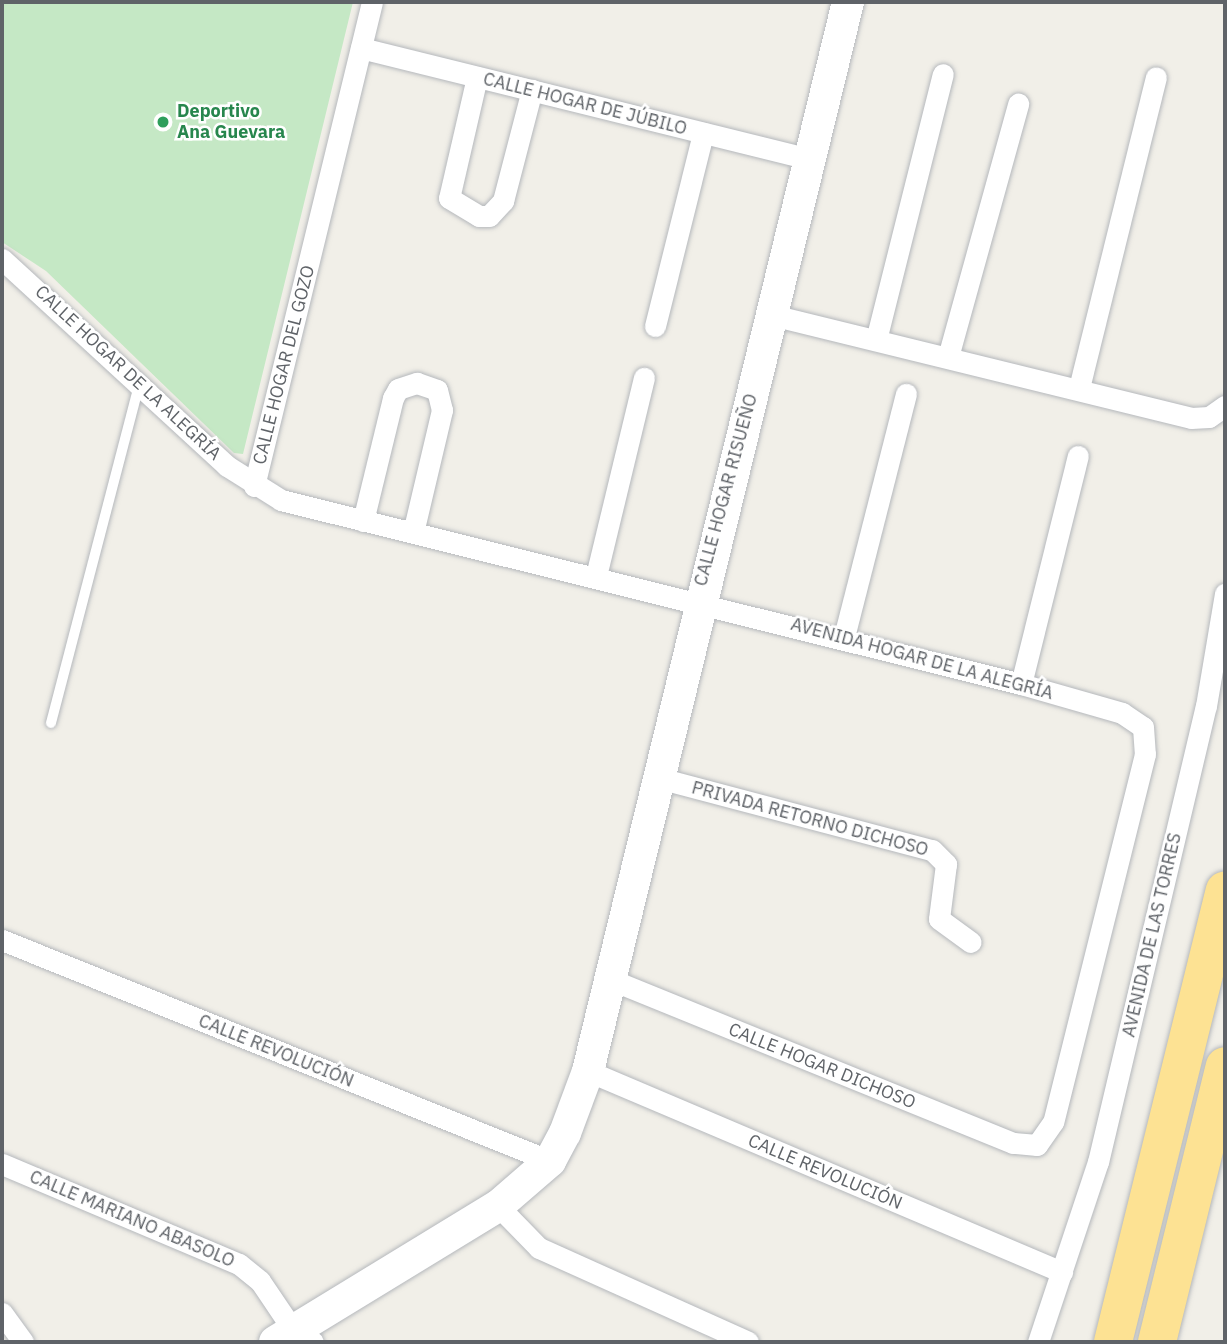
<!DOCTYPE html>
<meta charset="utf-8">
<style>
body{margin:0}
#map{position:relative;width:1227px;height:1344px;overflow:hidden;background:#f1efe8;font-family:"IBM Plex Sans",sans-serif}
div>[style]{position:absolute}
.green>*{inset:0;background:#c5e8c5}
.roads{filter:drop-shadow(0 0 2px #b5b8bc) drop-shadow(0 0 2px #b5b8bc)}
.lane>*{height:10px;margin:-5px;padding:0 5px;transform-origin:5px;border-radius:5px;background:#fff}
.street>*{height:21px;margin:-10.5px;padding:0 10.5px;transform-origin:10.5px;border-radius:10.5px;background:#fff}
.secondary>*{height:32px;margin:-16px;padding:0 16px;transform-origin:16px;border-radius:16px;background:#fff}
.highway>*{height:38px;margin:-19px;padding:0 19px;transform-origin:19px;border-radius:19px;background:#fde293}
.dots>*{width:19px;height:19px;translate:-50% -50%;box-sizing:border-box;border:4px solid #fff;border-radius:50%}
span{translate:-50% -50%;white-space:nowrap;text-align:center;line-height:1.15;-webkit-text-stroke:5px #fff;paint-order:stroke}
.street-label{font-size:18px;color:#5f6368}
.leisure-label{font-size:18px;color:#27864d;font-weight:700}
.left{translate:0 -50%;text-align:left}
.frame{position:absolute;inset:0;border:4px solid #5f6368;pointer-events:none}
</style>
<div id="map">
<div class="green">
<i style="clip-path:polygon(2px 2px,353px 2px,243px 454px,234px 453px,46px 271px,2px 242px)"></i>
</div>
<div class="roads">
<div class="lane">
<i style="left:51px;top:723px;width:350px;rotate:-75.4deg"></i>
</div>
<div class="street">
<i style="left:361px;top:48px;width:462px;rotate:13.9deg"></i>
<i style="left:477px;top:77px;width:124px;rotate:103deg"></i>
<i style="left:449px;top:198px;width:35px;rotate:31deg"></i>
<i style="left:479px;top:216px;width:10px"></i>
<i style="left:489px;top:216px;width:21px;rotate:-47deg"></i>
<i style="left:503px;top:201px;width:115px;rotate:-75.4deg"></i>
<i style="left:2px;top:259px;width:306px;rotate:42.6deg"></i>
<i style="left:227px;top:466px;width:64px;rotate:32.2deg"></i>
<i style="left:281px;top:500px;width:763px;rotate:13.96deg"></i>
<i style="left:1021px;top:684px;width:105px;rotate:16deg"></i>
<i style="left:1122px;top:713px;width:25px;rotate:34deg"></i>
<i style="left:1143px;top:727px;width:27px;rotate:86deg"></i>
<i style="left:1145px;top:754px;width:379px;rotate:104deg"></i>
<i style="left:1053px;top:1122px;width:28px;rotate:125deg"></i>
<i style="left:1037px;top:1145px;width:24px;rotate:-175deg"></i>
<i style="left:1013px;top:1143px;width:435px;rotate:-157.9deg"></i>
<i style="left:772px;top:315px;width:431px;rotate:13.8deg"></i>
<i style="left:1191px;top:418px;width:18px;rotate:-3deg"></i>
<i style="left:1209px;top:417px;width:19px;rotate:-35deg"></i>
<i style="left:655px;top:326px;width:199px;rotate:-76deg"></i>
<i style="left:876px;top:340px;width:274px;rotate:-75.9deg"></i>
<i style="left:948px;top:357px;width:263px;rotate:-74.5deg"></i>
<i style="left:1079px;top:388px;width:320px;rotate:-76.1deg"></i>
<i style="left:254px;top:486px;width:498px;rotate:-76.3deg"></i>
<i style="left:363px;top:521px;width:127px;rotate:-76.3deg"></i>
<i style="left:393px;top:398px;width:10px;rotate:-61deg"></i>
<i style="left:398px;top:389px;width:20px;rotate:-18deg"></i>
<i style="left:417px;top:383px;width:21px;rotate:19deg"></i>
<i style="left:437px;top:390px;width:21px;rotate:76deg"></i>
<i style="left:442px;top:410px;width:126px;rotate:103.3deg"></i>
<i style="left:596px;top:576px;width:204px;rotate:-76.4deg"></i>
<i style="left:844px;top:637px;width:251px;rotate:-75.7deg"></i>
<i style="left:1021px;top:684px;width:235px;rotate:-76deg"></i>
<i style="left:655px;top:777px;width:286px;rotate:14.8deg"></i>
<i style="left:932px;top:850px;width:20px;rotate:45deg"></i>
<i style="left:946px;top:864px;width:55px;rotate:97.3deg"></i>
<i style="left:939px;top:919px;width:39px;rotate:36deg"></i>
<i style="left:2px;top:940px;width:591px;rotate:21.96deg"></i>
<i style="left:588px;top:1071px;width:515px;rotate:22.98deg"></i>
<i style="left:2px;top:1164px;width:257px;rotate:22.9deg"></i>
<i style="left:239px;top:1264px;width:27px;rotate:39deg"></i>
<i style="left:260px;top:1281px;width:59px;rotate:56deg"></i>
<i style="left:293px;top:1330px;width:23px;rotate:31deg"></i>
<i style="left:498px;top:1206px;width:59px;rotate:45.7deg"></i>
<i style="left:539px;top:1248px;width:229px;rotate:24.2deg"></i>
<i style="left:2px;top:1313px;width:36px;rotate:54deg"></i>
<i style="left:1038px;top:1342px;width:190px;rotate:-71.6deg"></i>
<i style="left:1098px;top:1162px;width:469px;rotate:-76.7deg"></i>
<i style="left:1206px;top:706px;width:114px;rotate:-80.4deg"></i>
</div>
<div class="secondary">
<i style="left:275px;top:1342px;width:261px;rotate:-31.4deg"></i>
<i style="left:498px;top:1206px;width:69px;rotate:-40.9deg"></i>
<i style="left:550px;top:1161px;width:32px;rotate:-62deg"></i>
<i style="left:565px;top:1133px;width:66px;rotate:-69.6deg"></i>
<i style="left:588px;top:1071px;width:1100px;rotate:-76.33deg"></i>
</div>
<div class="highway">
<i style="left:1113px;top:1342px;width:465px;rotate:-76.1deg"></i>
<i style="left:1157px;top:1342px;width:284px;rotate:-76.2deg"></i>
</div>
</div>
<div class="dots">
<i style="left:163px;top:122px;background:#2e9e5b"></i>
</div>
<div class="street-label">
<span style="left:585px;top:104px;rotate:14deg">CALLE HOGAR DE JÚBILO</span>
<span style="left:284px;top:365px;rotate:-76deg">CALLE HOGAR DEL GOZO</span>
<span style="left:128px;top:373px;rotate:43deg">CALLE HOGAR DE LA ALEGRÍA</span>
<span style="left:726px;top:490px;rotate:-75deg">CALLE HOGAR RISUEÑO</span>
<span style="left:922px;top:659px;rotate:15deg">AVENIDA HOGAR DE LA ALEGRÍA</span>
<span style="left:810px;top:819px;rotate:15deg">PRIVADA RETORNO DICHOSO</span>
<span style="left:1152px;top:935px;rotate:-77deg">AVENIDA DE LAS TORRES</span>
<span style="left:276px;top:1051px;rotate:22deg">CALLE REVOLUCIÓN</span>
<span style="left:822px;top:1066px;rotate:22deg">CALLE HOGAR DICHOSO</span>
<span style="left:825px;top:1172px;rotate:23deg">CALLE REVOLUCIÓN</span>
<span style="left:132px;top:1219px;rotate:23deg">CALLE MARIANO ABASOLO</span>
</div>
<div class="leisure-label">
<span class="left" style="left:177px;top:122px">Deportivo<br>Ana Guevara</span>
</div>
<div class="frame"></div>
</div>
